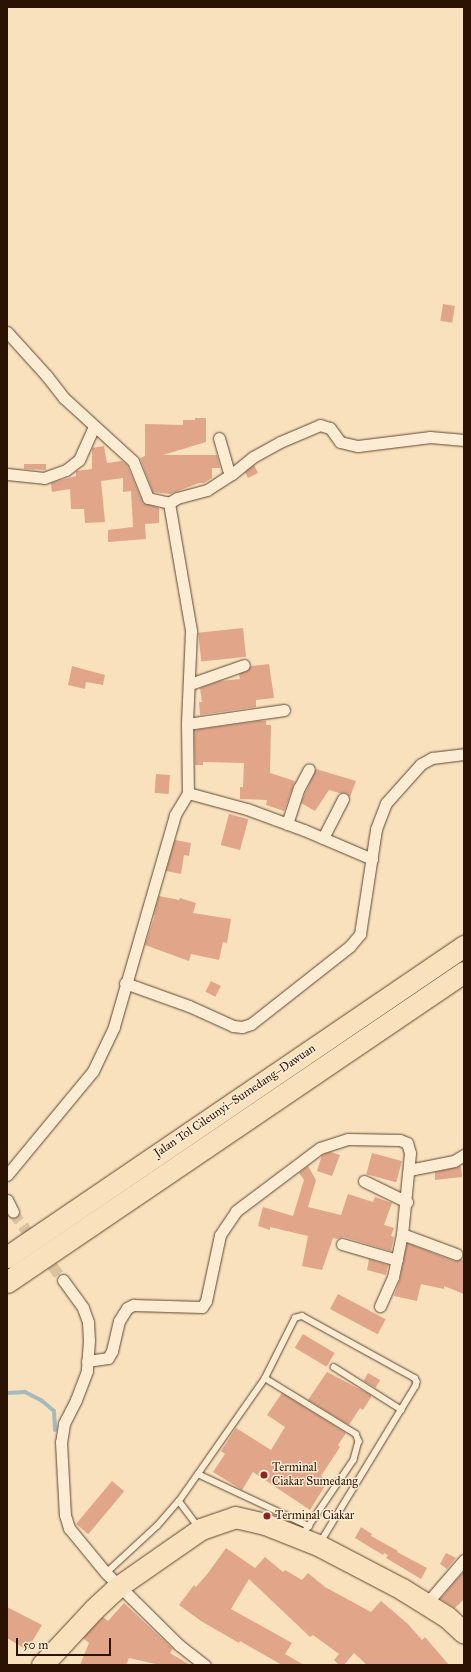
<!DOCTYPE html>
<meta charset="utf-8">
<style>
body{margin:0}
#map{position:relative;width:471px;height:1672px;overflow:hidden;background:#fae1bd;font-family:"IM FELL Great Primer",serif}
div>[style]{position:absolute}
.stream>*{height:4px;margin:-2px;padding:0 2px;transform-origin:2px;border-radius:2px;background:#a3bbbc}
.building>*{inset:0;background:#e1a689;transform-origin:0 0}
.street-tunnel>*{height:11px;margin-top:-5.5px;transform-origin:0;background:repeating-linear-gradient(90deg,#dbc2a1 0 11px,transparent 0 16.5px)}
.roads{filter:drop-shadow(0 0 1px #5f4631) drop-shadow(0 0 1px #5f4631)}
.lane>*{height:5.5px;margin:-2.75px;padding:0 2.75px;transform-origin:2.75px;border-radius:2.75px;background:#fcecd4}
.street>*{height:11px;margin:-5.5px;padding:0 5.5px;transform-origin:5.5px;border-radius:5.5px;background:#fcecd4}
.highway>*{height:21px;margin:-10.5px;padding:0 10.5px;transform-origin:10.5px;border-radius:10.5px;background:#fae1bd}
.dots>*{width:11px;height:11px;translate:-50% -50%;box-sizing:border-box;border:2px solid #fcecd4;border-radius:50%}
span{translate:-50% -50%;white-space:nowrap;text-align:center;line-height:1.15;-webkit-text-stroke:3px #fcecd4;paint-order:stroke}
.street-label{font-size:12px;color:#2b1202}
.poi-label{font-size:12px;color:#2b1202}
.left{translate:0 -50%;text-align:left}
.frame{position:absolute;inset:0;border:8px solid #2b1202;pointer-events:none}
.scale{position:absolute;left:16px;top:1638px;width:95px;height:18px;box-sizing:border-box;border:2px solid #2b1202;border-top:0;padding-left:5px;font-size:12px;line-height:14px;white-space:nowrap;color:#2b1202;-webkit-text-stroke:3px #fcecd4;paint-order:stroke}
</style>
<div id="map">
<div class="stream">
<i style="left:7px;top:1393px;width:18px;rotate:-3deg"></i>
<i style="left:25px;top:1392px;width:18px;rotate:27deg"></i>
<i style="left:41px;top:1400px;width:17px;rotate:40deg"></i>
<i style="left:54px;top:1411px;width:19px;rotate:87deg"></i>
</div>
<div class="building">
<i style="left:443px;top:304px;width:12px;height:17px;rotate:9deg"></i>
<i style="clip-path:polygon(195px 418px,206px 418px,206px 442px,163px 455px,217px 455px,220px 468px,212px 468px,212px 478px,204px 483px,199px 483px,170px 494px,153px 492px,140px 458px,145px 456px,145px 424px,183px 425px,183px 420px,195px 420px)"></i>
<i style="clip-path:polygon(104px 446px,107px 463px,122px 461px,127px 465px,143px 503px,159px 508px,159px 523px,145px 524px,146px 539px,108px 542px,108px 530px,133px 527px,131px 491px,123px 492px,123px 478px,101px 481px,105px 522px,85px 523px,84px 509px,71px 509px,70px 489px,52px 492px,51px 483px,76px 476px,76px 471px,92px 469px,92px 448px)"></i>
<i style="clip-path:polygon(24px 464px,46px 464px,46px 470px,24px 469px)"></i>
<i style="clip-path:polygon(254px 465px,258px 473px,248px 478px,245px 472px)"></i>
<i style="left:243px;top:628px;width:29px;height:45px;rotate:84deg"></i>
<i style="clip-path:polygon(269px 664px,274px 698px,256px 700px,256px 707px,200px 715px,199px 702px,202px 702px,200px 688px,220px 681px,240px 679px,239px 674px,247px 671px,251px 666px)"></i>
<i style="clip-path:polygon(72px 666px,105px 675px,103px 685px,86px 682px,85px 689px,68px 685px)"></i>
<i style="clip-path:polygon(259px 721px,266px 721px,266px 725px,271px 725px,270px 773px,295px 781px,284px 811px,266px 805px,267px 800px,240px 799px,240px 787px,243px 787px,244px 763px,203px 762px,203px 765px,195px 765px,194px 730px)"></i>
<i style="clip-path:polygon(316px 769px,356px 781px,350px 797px,346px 793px,339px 793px,329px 790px,315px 811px,301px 803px)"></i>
<i style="left:156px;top:774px;width:14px;height:19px;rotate:4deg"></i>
<i style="left:229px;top:814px;width:20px;height:32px;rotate:15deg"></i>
<i style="clip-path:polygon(175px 840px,191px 843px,189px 856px,184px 855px,181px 874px,166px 871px)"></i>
<i style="clip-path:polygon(159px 896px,179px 900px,180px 898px,196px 903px,193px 913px,231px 919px,227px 943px,223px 942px,219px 960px,191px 954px,189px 961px,145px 945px,155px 915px,154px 915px)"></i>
<i style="left:211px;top:981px;width:11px;height:12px;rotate:27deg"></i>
<i style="clip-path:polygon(330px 1152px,340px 1155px,332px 1176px,317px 1171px,322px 1155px)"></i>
<i style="left:372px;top:1153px;width:31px;height:22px;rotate:15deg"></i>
<i style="clip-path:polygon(308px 1166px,316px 1180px,308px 1207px,341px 1215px,348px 1194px,373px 1202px,375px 1197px,392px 1203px,384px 1225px,394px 1228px,391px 1236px,394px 1237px,391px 1251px,344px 1237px,337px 1239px,333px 1238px,322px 1270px,302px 1266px,308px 1236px,270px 1227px,270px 1230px,258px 1226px,263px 1207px,293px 1216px,304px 1180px,299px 1173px)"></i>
<i style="clip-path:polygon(461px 1166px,462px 1177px,435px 1180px,435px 1172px)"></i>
<i style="clip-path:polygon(407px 1243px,454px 1261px,464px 1259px,464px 1294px,444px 1286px,444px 1289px,421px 1284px,417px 1301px,394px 1296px,400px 1279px)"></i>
<i style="clip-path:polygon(369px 1259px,388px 1265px,386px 1275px,367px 1270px)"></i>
<i style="left:338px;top:1294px;width:54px;height:17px;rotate:28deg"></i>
<i style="left:303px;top:1334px;width:37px;height:16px;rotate:31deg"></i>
<i style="clip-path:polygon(327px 1372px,371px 1395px,371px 1397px,363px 1410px,360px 1408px,349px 1425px,308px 1400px)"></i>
<i style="left:368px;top:1373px;width:14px;height:9px;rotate:30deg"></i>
<i style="clip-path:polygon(282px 1393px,346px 1433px,338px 1445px,340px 1447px,321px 1476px,328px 1481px,310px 1510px,253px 1472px,242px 1490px,213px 1472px,225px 1454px,221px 1451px,236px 1428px,271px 1450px,285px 1427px,267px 1415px)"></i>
<i style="left:112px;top:1481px;width:16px;height:56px;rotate:40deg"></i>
<i style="clip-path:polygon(361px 1527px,372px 1534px,371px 1536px,398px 1551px,397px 1552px,427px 1568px,421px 1579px,386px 1558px,388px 1555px,384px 1553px,383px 1555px,355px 1538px)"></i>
<i style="clip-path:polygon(226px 1548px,255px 1568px,265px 1557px,283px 1572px,285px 1570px,302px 1580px,308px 1573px,325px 1587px,371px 1612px,381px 1601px,408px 1624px,422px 1640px,425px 1637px,449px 1665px,367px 1665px,354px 1653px,344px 1665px,339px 1665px,334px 1660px,339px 1654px,313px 1635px,310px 1637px,249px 1579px,231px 1609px,292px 1643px,285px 1654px,304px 1665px,282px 1665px,240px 1641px,239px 1643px,201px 1621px,179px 1605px,194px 1585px,196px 1587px,208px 1573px)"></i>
<i style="clip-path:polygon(446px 1553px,456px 1558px,447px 1569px,440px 1564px)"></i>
<i style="clip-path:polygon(464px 1571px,464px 1599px,455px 1608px,440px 1599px)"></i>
<i style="clip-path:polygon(124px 1603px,173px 1649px,170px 1653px,190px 1665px,160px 1665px,129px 1658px,126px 1665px,80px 1665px,89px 1643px,83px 1638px,103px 1617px,108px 1621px)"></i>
<i style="clip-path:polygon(7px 1607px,42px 1625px,27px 1650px,7px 1638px)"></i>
</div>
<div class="street-tunnel">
<i style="left:13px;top:1212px;width:84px;rotate:53.7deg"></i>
</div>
<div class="roads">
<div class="lane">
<i style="left:334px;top:1367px;width:80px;rotate:32.3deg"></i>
<i style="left:265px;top:1378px;width:107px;rotate:31.6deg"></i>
<i style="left:356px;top:1434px;width:8px;rotate:67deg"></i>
<i style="left:359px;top:1441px;width:20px;rotate:105deg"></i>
<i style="left:354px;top:1460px;width:91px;rotate:124.2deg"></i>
<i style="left:198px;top:1474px;width:123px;rotate:25.1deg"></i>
<i style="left:179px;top:1501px;width:31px;rotate:53deg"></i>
<i style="left:106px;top:1573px;width:69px;rotate:-42.7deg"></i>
<i style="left:157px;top:1526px;width:33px;rotate:-49deg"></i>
<i style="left:179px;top:1501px;width:150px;rotate:-55deg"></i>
<i style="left:265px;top:1378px;width:67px;rotate:-63.4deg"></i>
<i style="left:295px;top:1318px;width:7px;rotate:-16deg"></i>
<i style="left:302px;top:1316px;width:129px;rotate:28.8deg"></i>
<i style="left:415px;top:1378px;width:4px;rotate:63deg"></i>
<i style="left:417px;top:1382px;width:4px;rotate:104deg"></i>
<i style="left:416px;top:1386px;width:183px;rotate:121.3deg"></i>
</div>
<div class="street">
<i style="left:7px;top:332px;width:58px;rotate:47.8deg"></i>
<i style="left:46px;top:375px;width:29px;rotate:52deg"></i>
<i style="left:64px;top:398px;width:93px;rotate:42.4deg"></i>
<i style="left:133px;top:461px;width:40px;rotate:68deg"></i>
<i style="left:148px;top:498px;width:22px;rotate:13deg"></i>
<i style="left:169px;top:503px;width:130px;rotate:80.2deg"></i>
<i style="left:191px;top:631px;width:93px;rotate:92.5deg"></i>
<i style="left:187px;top:724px;width:69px;rotate:89.2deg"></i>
<i style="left:188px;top:793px;width:26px;rotate:121deg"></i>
<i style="left:175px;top:815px;width:221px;rotate:106.1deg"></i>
<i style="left:114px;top:1027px;width:49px;rotate:115.5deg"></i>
<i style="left:93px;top:1071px;width:135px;rotate:129.6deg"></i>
<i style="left:219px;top:438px;width:32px;rotate:74deg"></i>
<i style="left:228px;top:469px;width:6px;rotate:51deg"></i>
<i style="left:7px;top:474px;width:37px;rotate:6deg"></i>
<i style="left:44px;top:478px;width:23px;rotate:-20deg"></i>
<i style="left:66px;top:470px;width:16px;rotate:-38deg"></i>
<i style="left:79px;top:460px;width:37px;rotate:-66deg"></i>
<i style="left:169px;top:503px;width:9px;rotate:-32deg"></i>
<i style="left:177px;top:498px;width:31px;rotate:-15deg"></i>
<i style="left:207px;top:490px;width:30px;rotate:-33deg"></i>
<i style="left:232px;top:474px;width:27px;rotate:-39deg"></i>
<i style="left:253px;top:457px;width:31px;rotate:-29deg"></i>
<i style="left:280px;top:442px;width:43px;rotate:-23deg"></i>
<i style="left:320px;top:425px;width:10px;rotate:17deg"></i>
<i style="left:330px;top:428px;width:17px;rotate:54deg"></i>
<i style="left:340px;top:442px;width:18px;rotate:13deg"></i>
<i style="left:358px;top:446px;width:73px;rotate:-7.1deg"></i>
<i style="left:430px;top:437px;width:34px;rotate:5deg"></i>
<i style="left:190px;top:684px;width:57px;rotate:-19.4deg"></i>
<i style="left:187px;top:724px;width:98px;rotate:-8.2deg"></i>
<i style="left:188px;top:793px;width:61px;rotate:15.2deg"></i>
<i style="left:247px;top:809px;width:61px;rotate:20.2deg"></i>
<i style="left:304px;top:830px;width:74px;rotate:23.1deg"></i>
<i style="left:287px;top:824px;width:38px;rotate:-72deg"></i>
<i style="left:299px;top:788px;width:21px;rotate:-62deg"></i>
<i style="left:323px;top:838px;width:44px;rotate:-62.9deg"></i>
<i style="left:125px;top:983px;width:68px;rotate:19.8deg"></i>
<i style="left:189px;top:1006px;width:48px;rotate:24.4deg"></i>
<i style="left:233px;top:1026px;width:9px;rotate:6deg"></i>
<i style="left:242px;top:1027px;width:9px;rotate:-18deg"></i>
<i style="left:251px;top:1024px;width:126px;rotate:-38.2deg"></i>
<i style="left:350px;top:946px;width:16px;rotate:-50deg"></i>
<i style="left:360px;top:934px;width:106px;rotate:-81.3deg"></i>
<i style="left:376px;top:829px;width:28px;rotate:-69deg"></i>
<i style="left:386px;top:803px;width:52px;rotate:-48.1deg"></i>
<i style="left:421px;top:764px;width:13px;rotate:-29deg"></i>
<i style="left:432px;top:758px;width:32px;rotate:-7deg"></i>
<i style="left:409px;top:1170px;width:46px;rotate:-11.3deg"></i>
<i style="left:454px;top:1161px;width:12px;rotate:-31deg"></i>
<i style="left:364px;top:1181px;width:48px;rotate:26deg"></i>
<i style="left:7px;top:1200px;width:13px;rotate:63deg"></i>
<i style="left:402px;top:1234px;width:58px;rotate:20.3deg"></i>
<i style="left:342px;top:1244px;width:57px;rotate:16.2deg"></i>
<i style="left:63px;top:1280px;width:34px;rotate:54deg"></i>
<i style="left:83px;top:1308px;width:15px;rotate:70deg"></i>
<i style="left:88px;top:1322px;width:18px;rotate:87deg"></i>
<i style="left:89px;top:1340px;width:31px;rotate:94deg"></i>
<i style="left:87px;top:1371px;width:31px;rotate:111deg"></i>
<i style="left:76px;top:1400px;width:27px;rotate:117deg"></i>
<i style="left:64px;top:1424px;width:18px;rotate:99deg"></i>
<i style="left:61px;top:1442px;width:73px;rotate:86.9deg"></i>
<i style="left:65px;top:1515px;width:14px;rotate:73deg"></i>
<i style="left:69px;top:1528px;width:58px;rotate:50.6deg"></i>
<i style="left:106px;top:1573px;width:103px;rotate:44.6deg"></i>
<i style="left:179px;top:1645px;width:33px;rotate:38deg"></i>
<i style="left:87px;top:1361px;width:21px;rotate:-8deg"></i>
<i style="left:108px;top:1358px;width:8px;rotate:-60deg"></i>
<i style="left:112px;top:1351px;width:31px;rotate:-77deg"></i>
<i style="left:119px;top:1321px;width:15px;rotate:-58deg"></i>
<i style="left:127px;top:1308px;width:7px;rotate:-27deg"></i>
<i style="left:133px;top:1305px;width:69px;rotate:1.7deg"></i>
<i style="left:202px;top:1307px;width:7px;rotate:-56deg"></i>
<i style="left:206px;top:1301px;width:67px;rotate:-78deg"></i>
<i style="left:220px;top:1235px;width:29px;rotate:-56deg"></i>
<i style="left:236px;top:1211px;width:105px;rotate:-36.9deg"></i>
<i style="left:320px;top:1148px;width:29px;rotate:-18deg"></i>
<i style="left:348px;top:1139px;width:52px;rotate:1.1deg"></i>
<i style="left:400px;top:1140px;width:8px;rotate:23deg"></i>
<i style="left:407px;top:1143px;width:10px;rotate:73deg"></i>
<i style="left:410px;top:1153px;width:81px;rotate:95.6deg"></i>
<i style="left:402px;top:1234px;width:44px;rotate:101.8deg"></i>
<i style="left:393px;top:1277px;width:32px;rotate:114deg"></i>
<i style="left:426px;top:1604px;width:58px;rotate:-49.2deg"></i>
</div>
<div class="highway">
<i style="left:7px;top:1257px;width:553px;rotate:-34.24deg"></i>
<i style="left:7px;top:1282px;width:552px;rotate:-34.15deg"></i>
<i style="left:42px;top:1665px;width:76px;rotate:-47.1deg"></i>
<i style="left:94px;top:1609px;width:34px;rotate:-43deg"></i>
<i style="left:119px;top:1586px;width:100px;rotate:-34.8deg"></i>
<i style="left:201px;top:1529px;width:36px;rotate:-19deg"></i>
<i style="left:235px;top:1517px;width:31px;rotate:13deg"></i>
<i style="left:265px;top:1524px;width:57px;rotate:21.6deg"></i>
<i style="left:318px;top:1545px;width:95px;rotate:27.6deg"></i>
<i style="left:402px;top:1589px;width:53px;rotate:31.9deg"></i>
<i style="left:447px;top:1617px;width:23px;rotate:43deg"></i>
</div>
</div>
<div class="dots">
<i style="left:264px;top:1475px;background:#8f2418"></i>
<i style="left:267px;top:1516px;background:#8f2418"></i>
</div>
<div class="street-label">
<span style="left:235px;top:1101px;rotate:-34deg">Jalan Tol Cileunyi–Sumedang–Dawuan</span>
</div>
<div class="poi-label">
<span class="left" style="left:272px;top:1475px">Terminal<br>Ciakar Sumedang</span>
<span class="left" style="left:275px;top:1516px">Terminal Ciakar</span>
</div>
<div class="frame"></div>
<div class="scale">50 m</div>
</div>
